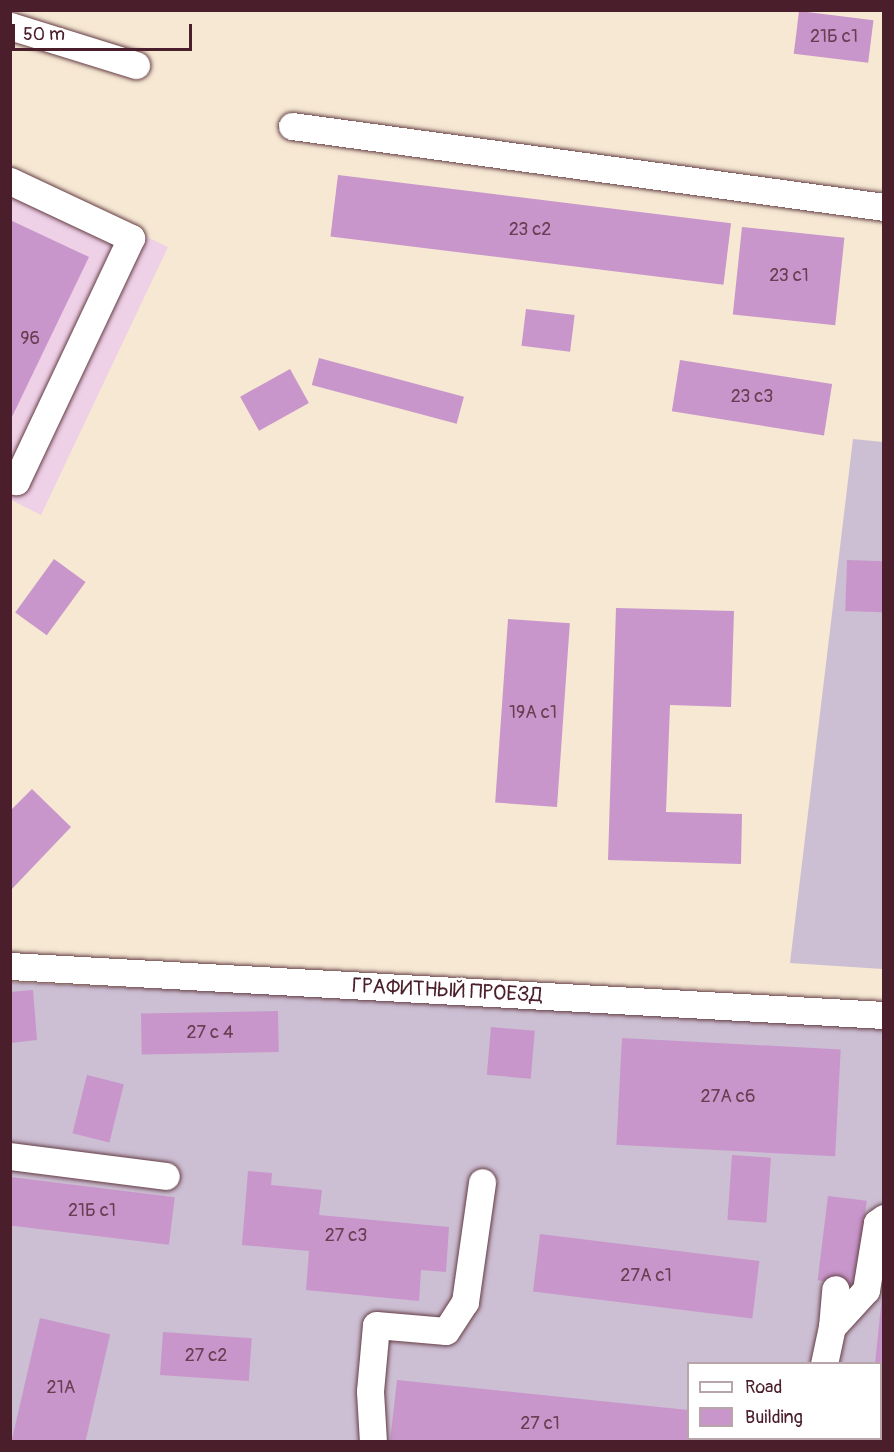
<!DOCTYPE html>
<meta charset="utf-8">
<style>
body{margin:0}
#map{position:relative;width:894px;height:1452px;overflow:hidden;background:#f6e8d3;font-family:Pangolin,sans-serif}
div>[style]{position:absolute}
.built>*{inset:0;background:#eed0e7}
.industrial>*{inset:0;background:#ccbed3}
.building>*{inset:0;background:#c896cb;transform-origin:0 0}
.roads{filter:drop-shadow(0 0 2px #643d44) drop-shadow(0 0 2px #643d44)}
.minor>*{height:27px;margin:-13.5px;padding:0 13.5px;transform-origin:13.5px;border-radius:13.5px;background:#fff}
span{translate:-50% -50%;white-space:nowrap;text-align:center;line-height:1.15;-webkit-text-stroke:4.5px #fff;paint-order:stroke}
.number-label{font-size:18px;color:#6a3d53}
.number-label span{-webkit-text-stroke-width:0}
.street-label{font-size:21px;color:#4a1f2b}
.frame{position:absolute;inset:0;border:12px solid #4a1f2b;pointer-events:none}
.legend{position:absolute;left:687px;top:1362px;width:195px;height:78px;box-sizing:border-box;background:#fff;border:2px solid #b7a5aa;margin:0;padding:8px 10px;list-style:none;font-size:18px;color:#4a1f2b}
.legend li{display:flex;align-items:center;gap:12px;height:30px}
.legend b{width:30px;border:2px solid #b7a5aa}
.scale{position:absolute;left:12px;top:24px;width:180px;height:27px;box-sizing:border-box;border:3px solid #4a1f2b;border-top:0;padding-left:8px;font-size:18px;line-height:21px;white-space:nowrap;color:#4a1f2b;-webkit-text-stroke:4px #fff;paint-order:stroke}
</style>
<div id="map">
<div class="built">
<i style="clip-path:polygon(10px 172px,168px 247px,41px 515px,11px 500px)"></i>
</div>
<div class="industrial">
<i style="clip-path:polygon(853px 439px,883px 442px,883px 969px,790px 963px)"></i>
<i style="clip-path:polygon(evenodd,11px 982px,783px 1018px,883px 1029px,883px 1441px,11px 1442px,11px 982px,688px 1364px,880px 1364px,880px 1438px,688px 1438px,688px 1364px)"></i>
</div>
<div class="building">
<i style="left:799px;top:11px;width:75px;height:43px;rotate:7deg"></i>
<i style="left:338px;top:175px;width:396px;height:62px;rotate:7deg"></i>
<i style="clip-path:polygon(10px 220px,89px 257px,10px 421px)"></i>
<i style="left:742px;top:227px;width:103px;height:88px;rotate:6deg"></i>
<i style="left:526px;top:309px;width:49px;height:37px;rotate:7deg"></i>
<i style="left:319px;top:358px;width:150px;height:28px;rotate:15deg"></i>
<i style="left:680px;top:360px;width:154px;height:52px;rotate:9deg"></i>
<i style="left:290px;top:369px;width:39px;height:57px;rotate:61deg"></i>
<i style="left:54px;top:559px;width:39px;height:66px;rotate:36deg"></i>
<i style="left:847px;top:560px;width:37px;height:51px;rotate:2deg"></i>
<i style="clip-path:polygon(616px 608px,734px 611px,731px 707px,670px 705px,666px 812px,742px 814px,741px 864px,608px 860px)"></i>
<i style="left:508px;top:619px;width:62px;height:184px;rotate:4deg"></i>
<i style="clip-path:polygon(32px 789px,71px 827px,10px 891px,10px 811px)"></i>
<i style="clip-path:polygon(33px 990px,37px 1040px,10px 1043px,10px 992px)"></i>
<i style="left:278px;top:1011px;width:41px;height:137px;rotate:89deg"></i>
<i style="left:491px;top:1027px;width:44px;height:48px;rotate:5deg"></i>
<i style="left:622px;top:1038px;width:219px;height:107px;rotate:3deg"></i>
<i style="left:87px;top:1075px;width:38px;height:60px;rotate:14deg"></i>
<i style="left:732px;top:1155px;width:39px;height:65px;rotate:4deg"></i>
<i style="clip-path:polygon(248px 1171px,272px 1173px,271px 1185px,322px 1190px,319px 1215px,449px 1227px,446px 1272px,421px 1270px,419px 1301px,306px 1290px,309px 1251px,242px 1245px)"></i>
<i style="left:10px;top:1177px;width:166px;height:48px;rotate:7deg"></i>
<i style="left:828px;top:1196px;width:39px;height:85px;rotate:7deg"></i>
<i style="left:540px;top:1234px;width:221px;height:58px;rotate:7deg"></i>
<i style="clip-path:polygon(882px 1296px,884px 1296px,884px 1364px,875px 1364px)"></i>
<i style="left:40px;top:1318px;width:72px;height:127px;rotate:13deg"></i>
<i style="left:163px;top:1332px;width:89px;height:43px;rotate:4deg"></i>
<i style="clip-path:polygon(397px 1380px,688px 1410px,688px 1438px,746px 1438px,745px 1442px,390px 1442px)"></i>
</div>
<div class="roads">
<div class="minor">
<i style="left:10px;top:26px;width:132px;rotate:17.2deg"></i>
<i style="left:292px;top:126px;width:598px;rotate:7.79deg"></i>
<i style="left:10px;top:181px;width:134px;rotate:25.2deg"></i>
<i style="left:131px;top:238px;width:269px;rotate:115.3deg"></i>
<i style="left:16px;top:481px;width:7px;rotate:-153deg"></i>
<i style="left:10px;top:966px;width:875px;rotate:3.21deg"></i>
<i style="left:10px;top:1156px;width:157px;rotate:7.3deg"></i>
<i style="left:832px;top:1327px;width:50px;rotate:-47.4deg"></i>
<i style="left:866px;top:1290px;width:68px;rotate:-80.7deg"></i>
<i style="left:877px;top:1223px;width:9px;rotate:-36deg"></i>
<i style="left:824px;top:1364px;width:38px;rotate:-78deg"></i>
<i style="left:832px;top:1327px;width:38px;rotate:-85deg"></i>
<i style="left:373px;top:1442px;width:51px;rotate:-93.4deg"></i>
<i style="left:370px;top:1391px;width:66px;rotate:-84.8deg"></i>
<i style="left:376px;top:1325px;width:70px;rotate:4.9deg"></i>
<i style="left:446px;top:1331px;width:35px;rotate:-57deg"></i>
<i style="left:465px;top:1302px;width:121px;rotate:-81.9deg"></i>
<i style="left:807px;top:1442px;width:4px;rotate:-76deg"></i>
</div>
</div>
<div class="number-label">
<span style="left:834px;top:37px">21Б с1</span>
<span style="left:530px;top:230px">23 с2</span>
<span style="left:789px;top:276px">23 с1</span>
<span style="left:30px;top:339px">96</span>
<span style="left:752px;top:397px">23 с3</span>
<span style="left:533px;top:713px">19А с1</span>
<span style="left:210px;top:1033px">27 с 4</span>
<span style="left:728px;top:1097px">27A с6</span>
<span style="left:92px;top:1211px">21Б с1</span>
<span style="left:346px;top:1236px">27 с3</span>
<span style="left:646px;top:1276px">27А с1</span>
<span style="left:206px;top:1356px">27 с2</span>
<span style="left:61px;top:1388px">21А</span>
<span style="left:540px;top:1424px">27 с1</span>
</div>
<div class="street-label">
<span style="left:447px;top:991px;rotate:3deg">ГРАФИТНЫЙ ПРОЕЗД</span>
</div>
<div class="frame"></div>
<ul class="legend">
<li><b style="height:8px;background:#fff"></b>Road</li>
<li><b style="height:16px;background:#c896cb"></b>Building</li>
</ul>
<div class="scale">50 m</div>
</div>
